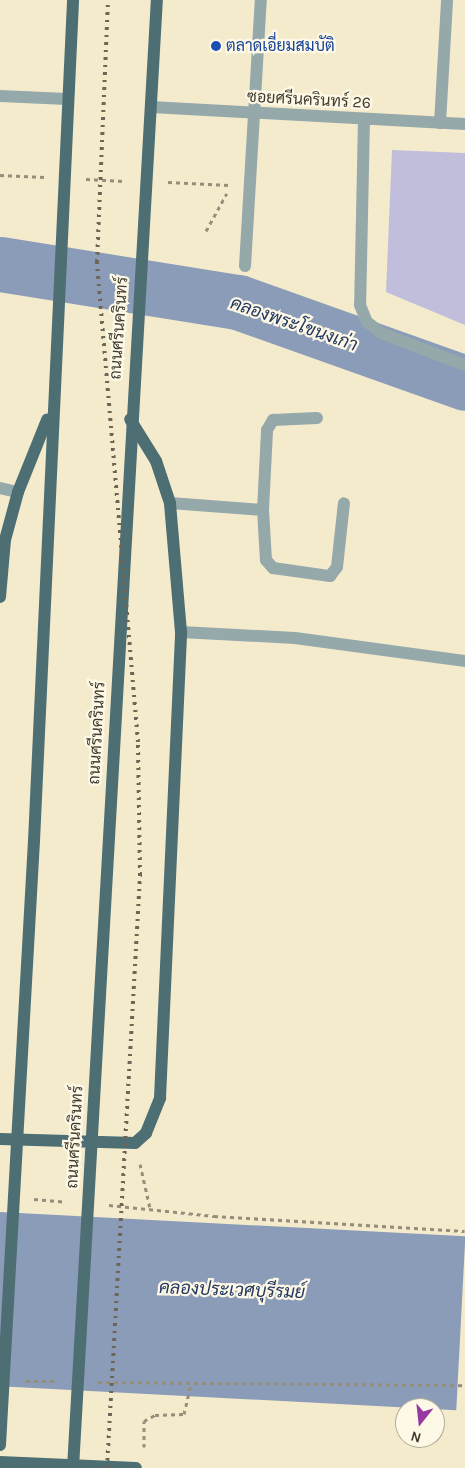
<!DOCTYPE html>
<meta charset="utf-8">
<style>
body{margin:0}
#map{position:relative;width:465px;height:1468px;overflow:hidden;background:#f4ebcd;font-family:Karla,Sarabun,sans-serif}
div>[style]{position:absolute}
.water>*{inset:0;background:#8b9cb9;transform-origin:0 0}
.river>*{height:55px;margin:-27.5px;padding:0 27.5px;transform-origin:27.5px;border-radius:27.5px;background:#8b9cb9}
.building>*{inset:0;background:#c0bedb}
.path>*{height:3px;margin-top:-1.5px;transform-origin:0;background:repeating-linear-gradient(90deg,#958e7a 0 4px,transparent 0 8px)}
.lane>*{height:12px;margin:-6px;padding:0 6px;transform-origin:6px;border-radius:6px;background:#95a8aa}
.street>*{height:12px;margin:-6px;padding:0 6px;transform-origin:6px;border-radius:6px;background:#95a8aa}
.primary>*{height:12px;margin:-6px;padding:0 6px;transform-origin:6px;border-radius:6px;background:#4d6f74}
.rail>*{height:4px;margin-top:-2px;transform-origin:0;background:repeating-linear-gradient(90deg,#6b6656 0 2.5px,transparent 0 7.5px)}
.dots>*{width:14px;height:14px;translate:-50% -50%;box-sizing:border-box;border:2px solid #fef8e6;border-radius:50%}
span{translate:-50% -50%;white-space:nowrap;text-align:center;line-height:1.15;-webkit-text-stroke:4.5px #fef8e6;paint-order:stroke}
.transit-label{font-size:16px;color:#164399}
.left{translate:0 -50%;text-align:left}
.street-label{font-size:16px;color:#3f3b30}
.water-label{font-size:18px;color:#223962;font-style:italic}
.north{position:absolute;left:395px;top:1398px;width:50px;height:50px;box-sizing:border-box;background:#fef8e6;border:1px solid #b2ac9d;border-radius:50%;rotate:196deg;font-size:14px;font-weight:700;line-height:20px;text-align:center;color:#3f3b30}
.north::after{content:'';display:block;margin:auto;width:18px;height:22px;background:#9739a2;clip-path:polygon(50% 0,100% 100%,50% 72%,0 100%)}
</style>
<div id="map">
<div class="water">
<i style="left:0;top:1212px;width:466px;height:174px;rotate:3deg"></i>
</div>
<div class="river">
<i style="left:0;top:264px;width:241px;rotate:9.1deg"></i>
<i style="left:238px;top:302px;width:241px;rotate:19.6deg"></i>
</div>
<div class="building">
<i style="clip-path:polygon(392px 150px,465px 153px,465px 325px,386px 292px)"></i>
</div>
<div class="path">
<i style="left:0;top:175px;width:44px;rotate:2.6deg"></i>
<i style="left:86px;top:179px;width:38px;rotate:3deg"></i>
<i style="left:168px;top:182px;width:61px;rotate:2.8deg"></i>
<i style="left:206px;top:231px;width:43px;rotate:-61.1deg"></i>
<i style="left:140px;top:1164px;width:45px;rotate:77.2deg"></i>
<i style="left:34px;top:1199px;width:32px;rotate:5deg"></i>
<i style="left:109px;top:1205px;width:106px;rotate:6deg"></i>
<i style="left:214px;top:1216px;width:251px;rotate:3.4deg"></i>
<i style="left:26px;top:1381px;width:31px"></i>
<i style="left:98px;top:1382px;width:367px;rotate:0.5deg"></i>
<i style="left:144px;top:1447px;width:26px;rotate:-90deg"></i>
<i style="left:144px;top:1421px;width:13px;rotate:-29deg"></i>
<i style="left:155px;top:1415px;width:29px;rotate:-2deg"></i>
<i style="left:184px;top:1414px;width:32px;rotate:-77deg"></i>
</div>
<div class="lane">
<i style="left:0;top:96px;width:67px;rotate:2.6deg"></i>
<i style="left:0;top:488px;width:18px;rotate:13deg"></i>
<i style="left:170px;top:503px;width:93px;rotate:4.3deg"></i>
<i style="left:263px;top:510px;width:50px;rotate:86.6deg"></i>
<i style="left:266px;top:560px;width:11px;rotate:49deg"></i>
<i style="left:273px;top:568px;width:58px;rotate:8deg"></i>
<i style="left:330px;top:576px;width:11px;rotate:-52deg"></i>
<i style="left:337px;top:567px;width:64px;rotate:-83.8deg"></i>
<i style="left:263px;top:510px;width:80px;rotate:-87.1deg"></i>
<i style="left:267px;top:430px;width:12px;rotate:-59deg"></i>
<i style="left:273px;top:420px;width:44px;rotate:-2.6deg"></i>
</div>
<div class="street">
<i style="left:151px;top:107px;width:314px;rotate:3.1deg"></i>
<i style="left:364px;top:120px;width:185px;rotate:91.2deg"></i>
<i style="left:360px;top:305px;width:18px;rotate:68deg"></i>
<i style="left:367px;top:322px;width:18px;rotate:38deg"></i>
<i style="left:381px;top:333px;width:90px;rotate:20.9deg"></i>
<i style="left:440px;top:123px;width:123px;rotate:-86.7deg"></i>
<i style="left:245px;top:266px;width:266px;rotate:-86.6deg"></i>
<i style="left:181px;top:632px;width:114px;rotate:3deg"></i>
<i style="left:295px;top:638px;width:172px;rotate:7.7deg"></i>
</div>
<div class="primary">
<i style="left:0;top:597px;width:57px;rotate:-85deg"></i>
<i style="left:5px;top:540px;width:50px;rotate:-74.8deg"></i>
<i style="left:18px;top:492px;width:78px;rotate:-68.1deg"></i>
<i style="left:0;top:1139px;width:135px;rotate:1.7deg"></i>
<i style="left:135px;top:1143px;width:15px;rotate:-42deg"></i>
<i style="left:146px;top:1133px;width:38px;rotate:-68deg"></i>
<i style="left:160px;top:1098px;width:466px;rotate:-87.4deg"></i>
<i style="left:181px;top:632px;width:129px;rotate:-94.9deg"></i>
<i style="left:170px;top:503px;width:44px;rotate:-108.4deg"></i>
<i style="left:156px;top:461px;width:49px;rotate:-121.8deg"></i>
<i style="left:0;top:1445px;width:605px;rotate:-86.78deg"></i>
<i style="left:34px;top:841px;width:842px;rotate:-87.34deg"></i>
<i style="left:0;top:1462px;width:136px;rotate:2.5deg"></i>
<i style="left:73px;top:1468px;width:1470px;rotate:-86.73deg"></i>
</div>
<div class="rail">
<i style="left:107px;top:1468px;width:594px;rotate:-86.81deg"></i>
<i style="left:140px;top:875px;width:133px;rotate:-90.9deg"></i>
<i style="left:138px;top:742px;width:482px;rotate:-94.9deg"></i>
<i style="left:97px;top:262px;width:262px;rotate:-87.6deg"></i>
</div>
<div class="dots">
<i style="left:216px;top:46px;background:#1a4fb4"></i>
</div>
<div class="transit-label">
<span class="left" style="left:226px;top:46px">ตลาดเอี่ยมสมบัติ</span>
</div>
<div class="street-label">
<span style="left:309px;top:100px;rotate:3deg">ซอยศรีนครินทร์ 26</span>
<span style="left:119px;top:328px;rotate:-86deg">ถนนศรีนครินทร์</span>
<span style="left:97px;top:733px;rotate:-87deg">ถนนศรีนครินทร์</span>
<span style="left:75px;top:1137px;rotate:-87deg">ถนนศรีนครินทร์</span>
</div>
<div class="water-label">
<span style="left:294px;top:324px;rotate:19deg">คลองพระโขนงเก่า</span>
<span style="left:232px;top:1290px;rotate:2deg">คลองประเวศบุรีรมย์</span>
</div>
<div class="north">N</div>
</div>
